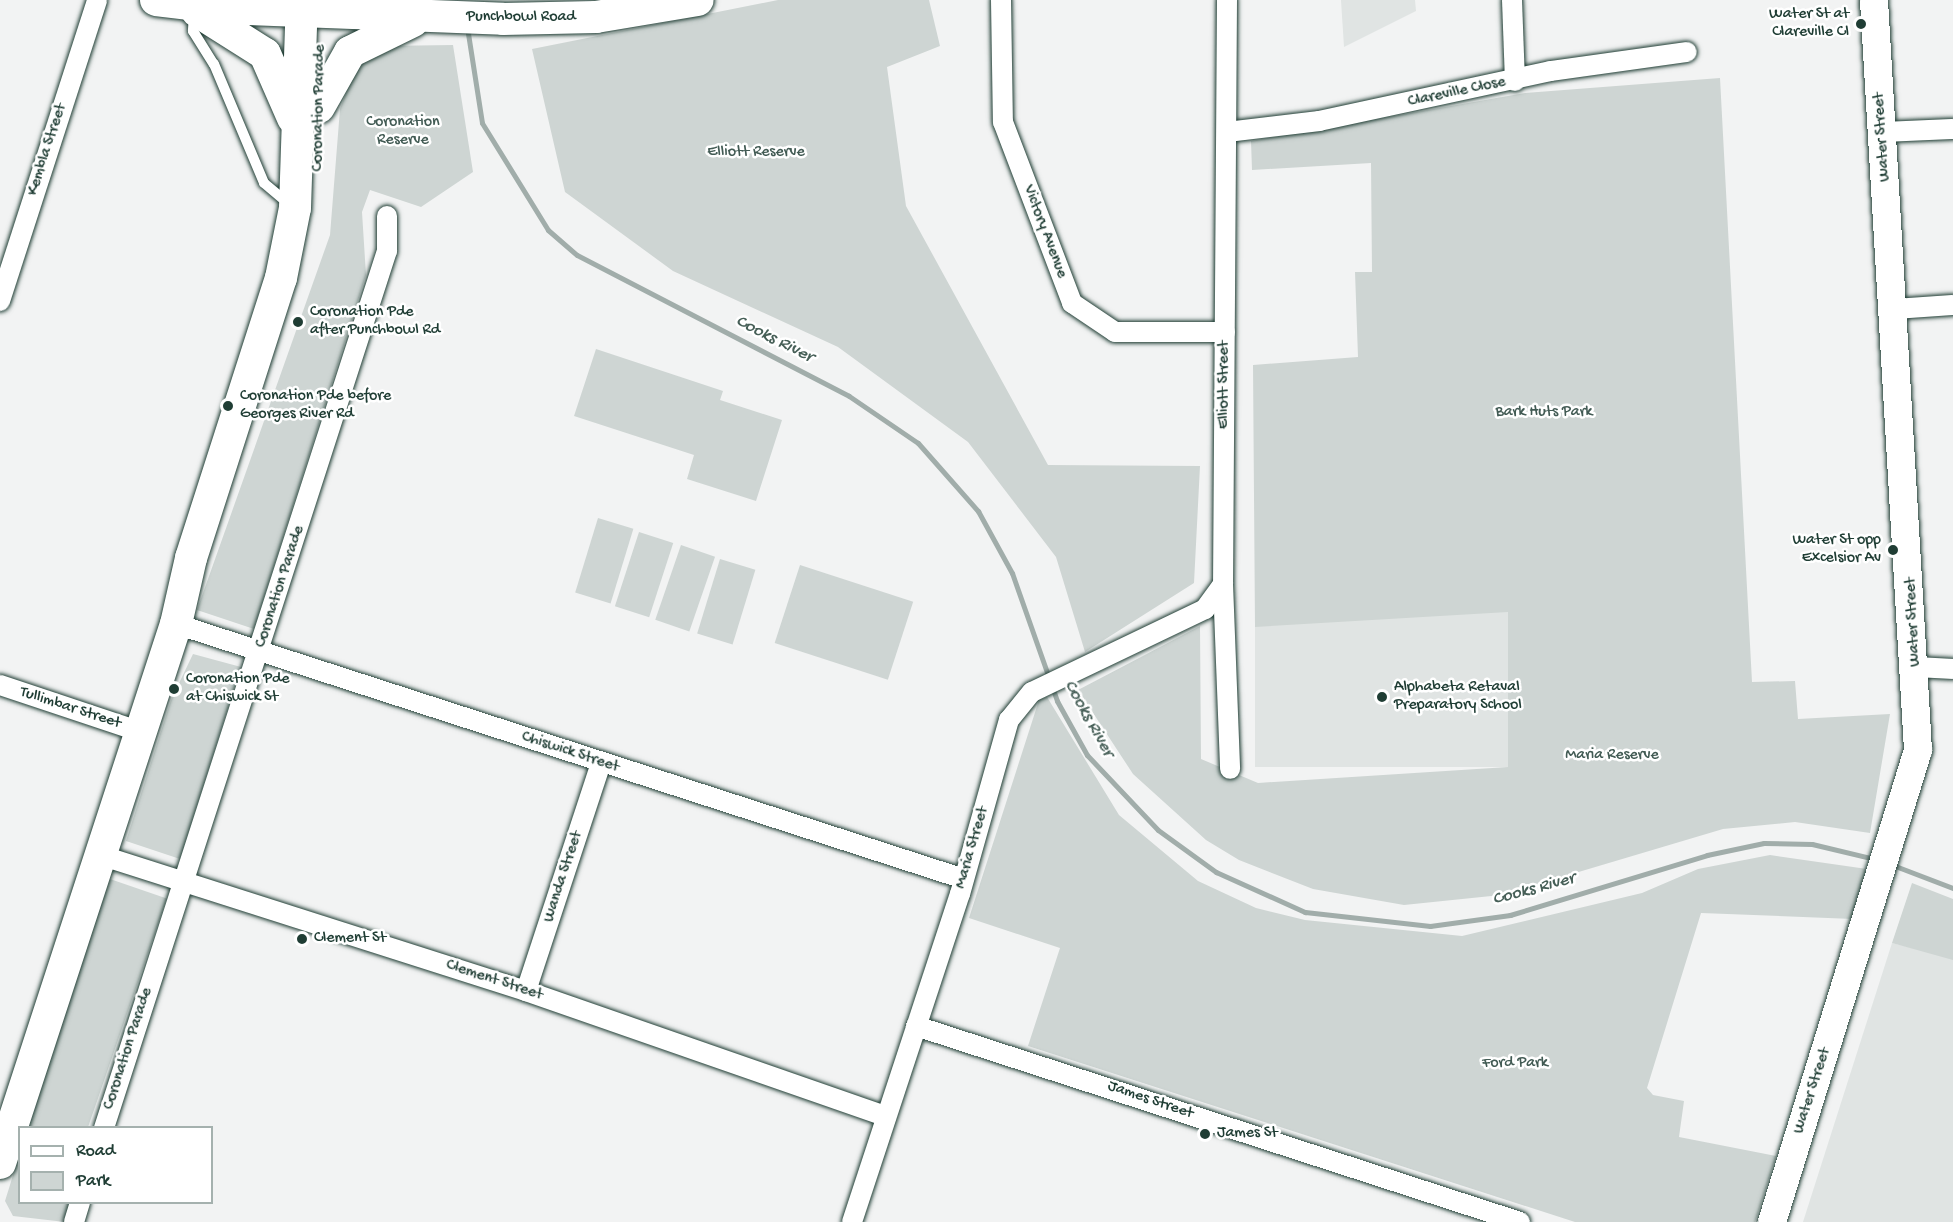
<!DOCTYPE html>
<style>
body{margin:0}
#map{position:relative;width:1953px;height:1222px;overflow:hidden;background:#f2f3f3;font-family:"Gochi Hand",sans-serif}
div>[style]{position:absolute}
.built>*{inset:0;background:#e0e4e3;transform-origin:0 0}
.green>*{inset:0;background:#ced5d3;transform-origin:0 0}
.stream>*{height:5px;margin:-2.5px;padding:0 2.5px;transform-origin:2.5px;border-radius:2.5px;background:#a1adaa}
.roads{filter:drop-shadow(0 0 2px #1f3d34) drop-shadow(0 0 2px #1f3d34)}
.service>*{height:10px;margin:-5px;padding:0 5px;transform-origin:5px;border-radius:5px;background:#fff}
.minor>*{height:20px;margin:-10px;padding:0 10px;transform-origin:10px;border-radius:10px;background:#fff}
.secondary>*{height:28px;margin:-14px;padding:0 14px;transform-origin:14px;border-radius:14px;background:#fff}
.primary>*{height:32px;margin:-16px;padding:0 16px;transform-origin:16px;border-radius:16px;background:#fff}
.dots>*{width:16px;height:16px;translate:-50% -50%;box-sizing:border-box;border:3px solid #fff;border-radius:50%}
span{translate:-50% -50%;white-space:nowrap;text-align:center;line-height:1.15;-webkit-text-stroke:5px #fff;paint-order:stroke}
.poi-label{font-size:16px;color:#1f3d34}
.right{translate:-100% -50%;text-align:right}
.left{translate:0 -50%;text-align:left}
.street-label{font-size:16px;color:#1f3d34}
.park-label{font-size:16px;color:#425b54}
.water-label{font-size:18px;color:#465f57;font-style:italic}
.legend{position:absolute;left:18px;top:1126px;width:195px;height:78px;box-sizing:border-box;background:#fff;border:2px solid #a5b1ae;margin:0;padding:8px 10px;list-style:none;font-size:18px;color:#1f3d34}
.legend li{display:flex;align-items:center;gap:12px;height:30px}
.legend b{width:30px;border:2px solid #a5b1ae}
</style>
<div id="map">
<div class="built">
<i style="clip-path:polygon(1341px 0,1415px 0,1416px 11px,1344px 47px)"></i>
<i style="left:1508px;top:612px;width:155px;height:253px;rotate:90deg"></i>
<i style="clip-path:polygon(1892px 943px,1953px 958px,1953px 1222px,1803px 1222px)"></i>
</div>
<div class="green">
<i style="clip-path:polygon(778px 0,929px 0,940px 46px,887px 67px,906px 206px,1048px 465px,1200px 466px,1194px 583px,1085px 652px,1056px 557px,968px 442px,838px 347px,673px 271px,565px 192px,532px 49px)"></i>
<i style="clip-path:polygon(453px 45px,473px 172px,421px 207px,370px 190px,362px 212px,366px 275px,254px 629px,197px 610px,330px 235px,340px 109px,358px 62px,383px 46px)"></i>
<i style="clip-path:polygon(1720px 78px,1752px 682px,1795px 681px,1798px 719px,1890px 714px,1870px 833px,1795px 822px,1723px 829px,1501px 895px,1404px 905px,1313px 889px,1239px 860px,1206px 840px,1133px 774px,1078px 690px,1200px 626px,1201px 759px,1258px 783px,1508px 767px,1508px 612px,1255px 627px,1253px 365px,1358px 357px,1355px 272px,1372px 272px,1371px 163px,1252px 170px,1251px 141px,1525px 93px)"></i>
<i style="clip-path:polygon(596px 349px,723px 391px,720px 400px,782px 420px,756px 501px,687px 479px,694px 455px,574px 416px)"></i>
<i style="left:598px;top:518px;width:37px;height:78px;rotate:17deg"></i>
<i style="left:639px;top:532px;width:36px;height:78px;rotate:18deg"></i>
<i style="left:681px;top:545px;width:36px;height:79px;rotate:19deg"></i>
<i style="left:720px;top:559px;width:37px;height:78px;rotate:17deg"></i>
<i style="left:800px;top:565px;width:119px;height:82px;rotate:18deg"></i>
<i style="clip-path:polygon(193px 654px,241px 667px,180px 859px,126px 841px,171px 700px)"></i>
<i style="clip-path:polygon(1047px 697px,1119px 815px,1198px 881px,1256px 908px,1305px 920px,1462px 936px,1642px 893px,1698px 869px,1770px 855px,1867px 869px,1853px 919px,1701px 913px,1647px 1088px,1653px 1095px,1684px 1101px,1679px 1137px,1776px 1156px,1755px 1222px,1575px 1222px,1028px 1046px,1060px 948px,969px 918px,1039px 700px)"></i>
<i style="left:110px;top:879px;width:60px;height:262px;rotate:19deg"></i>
<i style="clip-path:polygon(1912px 883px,1953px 899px,1953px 960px,1892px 943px)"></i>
<i style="clip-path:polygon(19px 1156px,20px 1202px,72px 1203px,65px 1222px,13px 1216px,5px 1201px)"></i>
</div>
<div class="stream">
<i style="left:467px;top:27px;width:97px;rotate:81.1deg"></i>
<i style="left:482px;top:123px;width:126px;rotate:58.3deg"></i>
<i style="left:548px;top:230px;width:38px;rotate:41deg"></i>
<i style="left:577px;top:255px;width:306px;rotate:27.4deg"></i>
<i style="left:849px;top:396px;width:83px;rotate:34.3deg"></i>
<i style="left:918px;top:443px;width:91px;rotate:48.6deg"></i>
<i style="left:978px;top:511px;width:71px;rotate:61.3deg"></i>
<i style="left:1012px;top:573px;width:136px;rotate:70.6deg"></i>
<i style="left:1057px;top:701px;width:62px;rotate:60.9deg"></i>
<i style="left:1087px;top:755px;width:103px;rotate:46.6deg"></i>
<i style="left:1158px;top:830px;width:72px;rotate:35.9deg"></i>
<i style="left:1216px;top:872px;width:98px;rotate:24.2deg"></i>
<i style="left:1305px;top:912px;width:126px;rotate:6.4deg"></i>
<i style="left:1430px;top:926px;width:81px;rotate:-7.8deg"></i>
<i style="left:1510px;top:915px;width:206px;rotate:-16.9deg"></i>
<i style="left:1707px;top:855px;width:58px;rotate:-11.9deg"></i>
<i style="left:1764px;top:843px;width:48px;rotate:1.2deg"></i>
<i style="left:1812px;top:844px;width:65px;rotate:13.4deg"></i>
<i style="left:1890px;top:864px;width:67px;rotate:20.9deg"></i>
</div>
<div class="roads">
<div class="service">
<i style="left:194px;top:15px;width:16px;rotate:94deg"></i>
<i style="left:193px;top:31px;width:39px;rotate:58deg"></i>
<i style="left:214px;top:64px;width:129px;rotate:67.2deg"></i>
<i style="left:264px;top:183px;width:34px;rotate:40deg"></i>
</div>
<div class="minor">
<i style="left:1001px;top:0;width:122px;rotate:89.1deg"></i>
<i style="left:1003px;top:122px;width:194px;rotate:69.1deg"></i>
<i style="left:1072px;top:303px;width:52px;rotate:34deg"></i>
<i style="left:1115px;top:332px;width:110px"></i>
<i style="left:1227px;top:0;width:584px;rotate:90.39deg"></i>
<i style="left:1223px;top:584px;width:185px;rotate:87.8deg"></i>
<i style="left:1512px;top:0;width:81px;rotate:87.9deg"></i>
<i style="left:1227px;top:132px;width:93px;rotate:-6.8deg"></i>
<i style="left:1319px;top:121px;width:237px;rotate:-12.2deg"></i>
<i style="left:1551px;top:71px;width:137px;rotate:-8deg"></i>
<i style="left:1882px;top:132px;width:71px;rotate:-2.4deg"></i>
<i style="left:0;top:301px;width:316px;rotate:-72.1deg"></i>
<i style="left:1894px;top:309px;width:59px;rotate:-3.9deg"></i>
<i style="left:176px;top:624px;width:828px;rotate:17.93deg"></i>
<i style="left:1917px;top:667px;width:36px;rotate:3deg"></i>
<i style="left:0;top:685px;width:149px;rotate:18.4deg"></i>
<i style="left:100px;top:855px;width:447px;rotate:17.7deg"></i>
<i style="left:526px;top:991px;width:380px;rotate:19.2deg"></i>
<i style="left:526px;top:991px;width:240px;rotate:-71.8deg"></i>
<i style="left:916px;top:1026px;width:635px;rotate:17.98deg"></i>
<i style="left:104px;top:1128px;width:922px;rotate:-72.12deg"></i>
<i style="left:387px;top:251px;width:35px;rotate:-90deg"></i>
<i style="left:74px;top:1222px;width:21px;rotate:-73deg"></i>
<i style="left:852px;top:1222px;width:345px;rotate:-71.8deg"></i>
<i style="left:960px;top:894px;width:181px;rotate:-74.3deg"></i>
<i style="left:1009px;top:720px;width:36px;rotate:-51deg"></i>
<i style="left:1032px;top:692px;width:192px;rotate:-25.6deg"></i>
<i style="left:1205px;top:609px;width:31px;rotate:-54deg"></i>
</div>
<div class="secondary">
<i style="left:1772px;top:1222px;width:494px;rotate:-72.8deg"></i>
<i style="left:1918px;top:750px;width:751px;rotate:-93.36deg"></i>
</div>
<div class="primary">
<i style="left:156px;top:0;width:66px;rotate:6.9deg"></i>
<i style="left:222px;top:8px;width:281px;rotate:2.2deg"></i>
<i style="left:503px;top:19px;width:93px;rotate:-1.2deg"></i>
<i style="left:596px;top:17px;width:103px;rotate:-9.5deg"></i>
<i style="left:197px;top:11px;width:80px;rotate:32.3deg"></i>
<i style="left:265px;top:54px;width:70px;rotate:66.4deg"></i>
<i style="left:319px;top:107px;width:63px;rotate:-60.6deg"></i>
<i style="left:350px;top:52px;width:70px;rotate:-26.2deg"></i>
<i style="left:0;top:1163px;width:567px;rotate:-71.92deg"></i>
<i style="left:176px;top:624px;width:68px;rotate:-77.2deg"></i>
<i style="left:191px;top:558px;width:294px;rotate:-72.2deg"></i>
<i style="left:281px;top:278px;width:71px;rotate:-78.7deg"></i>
<i style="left:295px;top:208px;width:208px;rotate:-88.1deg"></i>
</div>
</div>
<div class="dots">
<i style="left:1861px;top:24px;background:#1f3d34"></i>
<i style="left:298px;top:322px;background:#1f3d34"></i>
<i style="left:228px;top:406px;background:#1f3d34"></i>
<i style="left:1893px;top:550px;background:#1f3d34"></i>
<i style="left:174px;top:689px;background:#1f3d34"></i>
<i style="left:1382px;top:697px;background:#1f3d34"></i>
<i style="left:302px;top:939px;background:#1f3d34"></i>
<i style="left:1205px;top:1134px;background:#1f3d34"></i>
</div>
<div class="poi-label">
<span class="right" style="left:1849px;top:24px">Water St at<br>Clareville Cl</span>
<span class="left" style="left:310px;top:322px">Coronation Pde<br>after Punchbowl Rd</span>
<span class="left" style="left:240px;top:406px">Coronation Pde before<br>Georges River Rd</span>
<span class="right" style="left:1881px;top:550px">Water St opp<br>Excelsior Av</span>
<span class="left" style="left:186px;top:689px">Coronation Pde<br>at Chiswick St</span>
<span class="left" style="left:1394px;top:697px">Alphabeta Retaval<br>Preparatory School</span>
<span class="left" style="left:314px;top:939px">Clement St</span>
<span class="left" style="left:1217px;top:1134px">James St</span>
</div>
<div class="street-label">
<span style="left:521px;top:18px">Punchbowl Road</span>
<span style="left:1457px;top:93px;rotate:-12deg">Clareville Close</span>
<span style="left:320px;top:108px;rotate:-89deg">Coronation Parade</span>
<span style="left:1883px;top:137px;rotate:-94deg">Water Street</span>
<span style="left:48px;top:150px;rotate:-72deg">Kembla Street</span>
<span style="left:1044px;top:232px;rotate:69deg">Victory Avenue</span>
<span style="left:1225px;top:385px;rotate:-90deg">Elliott Street</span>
<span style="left:281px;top:587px;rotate:-72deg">Coronation Parade</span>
<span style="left:1914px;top:622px;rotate:-93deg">Water Street</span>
<span style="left:70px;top:709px;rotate:18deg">Tullimbar Street</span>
<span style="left:570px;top:753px;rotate:18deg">Chiswick Street</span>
<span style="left:973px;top:848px;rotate:-74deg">Maria Street</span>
<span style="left:564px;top:877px;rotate:-72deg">Wanda Street</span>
<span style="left:494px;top:981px;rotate:18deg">Clement Street</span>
<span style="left:129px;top:1049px;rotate:-72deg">Coronation Parade</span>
<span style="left:1813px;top:1091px;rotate:-72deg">Water Street</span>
<span style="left:1150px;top:1101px;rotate:19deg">James Street</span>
</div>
<div class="park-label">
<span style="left:403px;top:132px">Coronation<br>Reserve</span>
<span style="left:756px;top:153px">Elliott Reserve</span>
<span style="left:1544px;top:413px">Bark Huts Park</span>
<span style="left:1612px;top:756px">Maria Reserve</span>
<span style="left:1515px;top:1064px">Ford Park</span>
</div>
<div class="water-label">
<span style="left:774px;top:340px;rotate:27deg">Cooks River</span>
<span style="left:1088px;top:719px;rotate:61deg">Cooks River</span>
<span style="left:1534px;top:890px;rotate:-15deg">Cooks River</span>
</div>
<ul class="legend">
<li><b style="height:8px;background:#fff"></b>Road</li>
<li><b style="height:16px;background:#ced5d3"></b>Park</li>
</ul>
</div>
